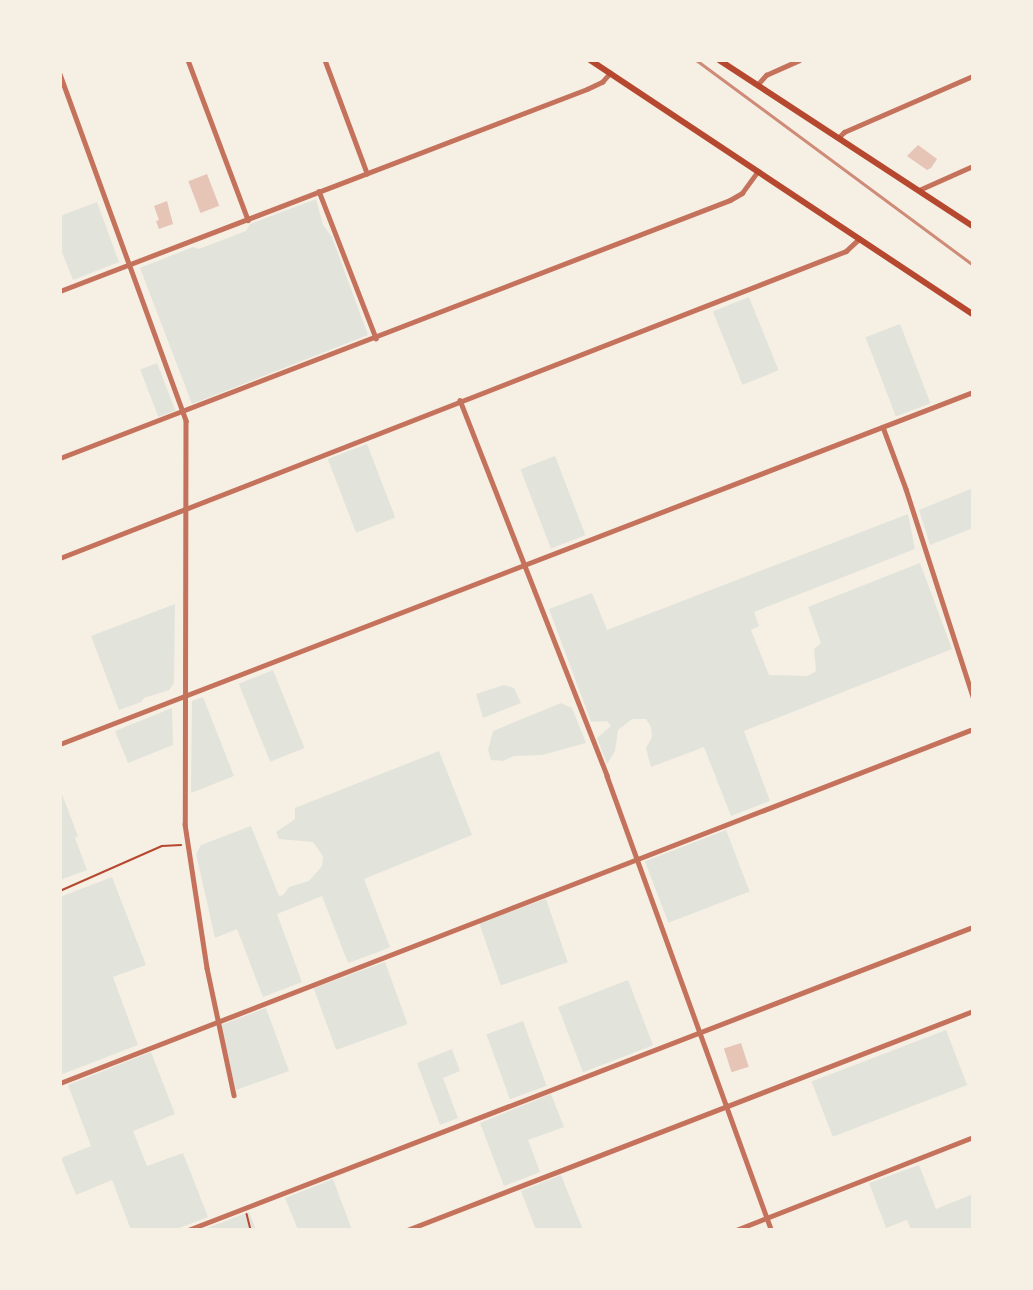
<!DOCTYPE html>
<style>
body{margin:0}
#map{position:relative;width:1033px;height:1290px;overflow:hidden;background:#f6efe4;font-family:Merriweather,serif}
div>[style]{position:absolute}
.green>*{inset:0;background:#e2e4dc;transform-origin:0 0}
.building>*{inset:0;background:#e6c5b7;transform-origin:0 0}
.path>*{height:1.5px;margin:-0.75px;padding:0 0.75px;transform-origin:0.75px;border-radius:0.75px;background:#b5482f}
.minor>*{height:4.5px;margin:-2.25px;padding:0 2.25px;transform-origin:2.25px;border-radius:2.25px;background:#c5725c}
.secondary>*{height:6px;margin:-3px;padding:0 3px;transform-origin:3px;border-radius:3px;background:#b5482f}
.rail>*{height:3px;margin:-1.5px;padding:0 1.5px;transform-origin:1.5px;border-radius:1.5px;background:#cf8b77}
span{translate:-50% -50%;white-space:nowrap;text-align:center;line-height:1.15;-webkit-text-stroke:4.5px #f6efe4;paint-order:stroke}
.frame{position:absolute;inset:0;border:62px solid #f6efe4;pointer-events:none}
</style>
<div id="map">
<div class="green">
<i style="clip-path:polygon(316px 199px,323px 225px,332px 237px,368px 335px,192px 404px,140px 268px,193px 247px,199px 249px,246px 231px,250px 224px)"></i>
<i style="clip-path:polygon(97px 202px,119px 262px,73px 280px,60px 247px,60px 216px)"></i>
<i style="left:749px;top:297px;width:79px;height:39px;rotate:68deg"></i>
<i style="left:900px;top:324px;width:85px;height:37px;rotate:69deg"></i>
<i style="left:157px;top:363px;width:51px;height:18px;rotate:69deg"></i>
<i style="left:367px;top:444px;width:79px;height:42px;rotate:69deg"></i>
<i style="left:555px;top:456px;width:85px;height:37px;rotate:69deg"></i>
<i style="clip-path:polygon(973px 488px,973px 528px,930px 545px,919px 510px)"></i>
<i style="clip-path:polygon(908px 514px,915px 549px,754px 612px,759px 626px,751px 630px,769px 675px,808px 676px,816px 671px,814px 649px,821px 643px,808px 607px,920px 563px,952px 649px,744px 731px,770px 801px,731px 816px,704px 747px,651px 767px,646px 748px,652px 737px,651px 727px,646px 719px,632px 719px,618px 730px,615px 751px,607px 764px,597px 738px,611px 726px,607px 721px,591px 722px,549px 609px,592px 593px,607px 630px)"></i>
<i style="clip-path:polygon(175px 604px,174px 683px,169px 690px,144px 698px,141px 702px,119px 710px,91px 636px)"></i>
<i style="left:273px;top:670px;width:84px;height:37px;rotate:68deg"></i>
<i style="clip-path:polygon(504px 685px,514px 688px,521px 703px,483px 718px,476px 694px)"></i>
<i style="clip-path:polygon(203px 697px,234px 776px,191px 793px,192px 701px)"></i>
<i style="clip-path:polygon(561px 703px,572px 708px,586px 743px,542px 755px,514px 756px,503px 761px,491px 760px,488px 750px,493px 731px)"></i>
<i style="clip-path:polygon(172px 708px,173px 745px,128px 763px,115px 731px)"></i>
<i style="clip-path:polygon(439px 751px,472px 835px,364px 879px,390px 947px,381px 951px,348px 963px,322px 896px,277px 914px,302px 982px,263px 997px,237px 929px,215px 938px,196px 854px,201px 845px,251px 826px,279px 896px,283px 895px,289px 887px,309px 881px,322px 866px,323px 856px,313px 842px,279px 839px,276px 832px,295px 819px,295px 808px)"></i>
<i style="clip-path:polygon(60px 789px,78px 836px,75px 838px,87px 870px,60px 880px)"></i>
<i style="left:726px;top:830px;width:66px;height:87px;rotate:69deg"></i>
<i style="clip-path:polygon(112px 877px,146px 965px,113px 977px,138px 1045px,60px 1075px,60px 897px)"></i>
<i style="left:546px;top:899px;width:67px;height:71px;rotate:71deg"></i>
<i style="left:385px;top:962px;width:66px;height:76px;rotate:70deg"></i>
<i style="left:628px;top:980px;width:70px;height:75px;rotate:69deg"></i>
<i style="clip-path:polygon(266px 1008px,289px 1071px,236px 1090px,221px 1025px)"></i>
<i style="left:523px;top:1021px;width:69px;height:39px;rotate:70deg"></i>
<i style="left:946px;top:1030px;width:59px;height:144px;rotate:69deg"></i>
<i style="clip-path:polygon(452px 1049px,460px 1071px,443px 1078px,458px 1118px,440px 1125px,417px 1063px)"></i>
<i style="clip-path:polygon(151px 1052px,175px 1114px,133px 1131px,147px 1166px,183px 1153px,208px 1217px,174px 1230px,131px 1230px,112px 1180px,76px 1195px,61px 1158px,91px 1146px,68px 1085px)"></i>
<i style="clip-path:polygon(551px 1094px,564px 1127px,528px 1140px,540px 1172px,504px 1186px,480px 1123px)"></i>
<i style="clip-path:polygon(919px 1165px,936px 1209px,973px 1194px,973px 1230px,911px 1230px,907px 1220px,886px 1228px,869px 1183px)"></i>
<i style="clip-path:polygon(561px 1175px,583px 1230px,536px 1230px,521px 1191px)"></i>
<i style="clip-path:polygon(333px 1179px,352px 1230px,298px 1230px,285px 1198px)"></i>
<i style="clip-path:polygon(249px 1212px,256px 1230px,202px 1230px)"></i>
</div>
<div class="building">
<i style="clip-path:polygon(918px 145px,937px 159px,931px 168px,927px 170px,907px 156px)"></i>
<i style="left:207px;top:174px;width:34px;height:20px;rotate:69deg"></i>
<i style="clip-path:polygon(167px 201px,173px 224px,159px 229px,156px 221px,159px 220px,154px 206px)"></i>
<i style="left:741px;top:1043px;width:25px;height:18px;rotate:72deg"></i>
</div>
<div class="path">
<i style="left:60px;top:891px;width:111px;rotate:-23.8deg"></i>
<i style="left:162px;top:846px;width:19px;rotate:-3deg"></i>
<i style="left:247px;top:1214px;width:16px;rotate:76deg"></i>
</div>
<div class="minor">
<i style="left:188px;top:60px;width:171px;rotate:69.4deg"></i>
<i style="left:325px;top:60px;width:121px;rotate:69.6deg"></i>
<i style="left:60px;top:74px;width:369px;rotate:70deg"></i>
<i style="left:186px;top:421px;width:403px;rotate:90.1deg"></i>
<i style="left:185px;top:824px;width:146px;rotate:81.3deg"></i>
<i style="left:207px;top:968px;width:130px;rotate:78deg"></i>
<i style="left:758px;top:84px;width:12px;rotate:-48deg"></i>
<i style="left:766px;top:75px;width:36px;rotate:-24deg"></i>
<i style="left:838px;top:138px;width:8px;rotate:-45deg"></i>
<i style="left:844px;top:132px;width:141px;rotate:-23.5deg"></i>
<i style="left:919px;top:190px;width:59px;rotate:-24deg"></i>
<i style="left:319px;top:191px;width:158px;rotate:68.8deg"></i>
<i style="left:60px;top:291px;width:564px;rotate:-20.97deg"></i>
<i style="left:587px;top:89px;width:17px;rotate:-25deg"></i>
<i style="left:602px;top:82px;width:12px;rotate:-48deg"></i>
<i style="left:460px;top:400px;width:404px;rotate:68.6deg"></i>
<i style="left:607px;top:776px;width:483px;rotate:70.1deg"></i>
<i style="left:883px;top:427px;width:66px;rotate:69.6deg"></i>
<i style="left:906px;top:489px;width:219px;rotate:72.1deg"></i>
<i style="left:60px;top:458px;width:718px;rotate:-21.06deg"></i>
<i style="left:730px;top:200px;width:14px;rotate:-30deg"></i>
<i style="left:742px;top:193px;width:27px;rotate:-54deg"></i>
<i style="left:60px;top:558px;width:844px;rotate:-21.33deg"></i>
<i style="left:846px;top:251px;width:18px;rotate:-43deg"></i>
<i style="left:60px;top:744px;width:979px;rotate:-21.08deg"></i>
<i style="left:60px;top:1083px;width:979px;rotate:-21.19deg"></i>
<i style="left:188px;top:1230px;width:841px;rotate:-21.11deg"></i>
<i style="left:407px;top:1230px;width:607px;rotate:-21.15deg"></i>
<i style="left:736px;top:1230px;width:255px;rotate:-21.4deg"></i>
</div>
<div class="secondary">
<i style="left:590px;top:60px;width:460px;rotate:33.6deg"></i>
<i style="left:719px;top:60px;width:303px;rotate:33.2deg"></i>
</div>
<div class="rail">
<i style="left:696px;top:60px;width:345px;rotate:36.5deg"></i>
</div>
<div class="frame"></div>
</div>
